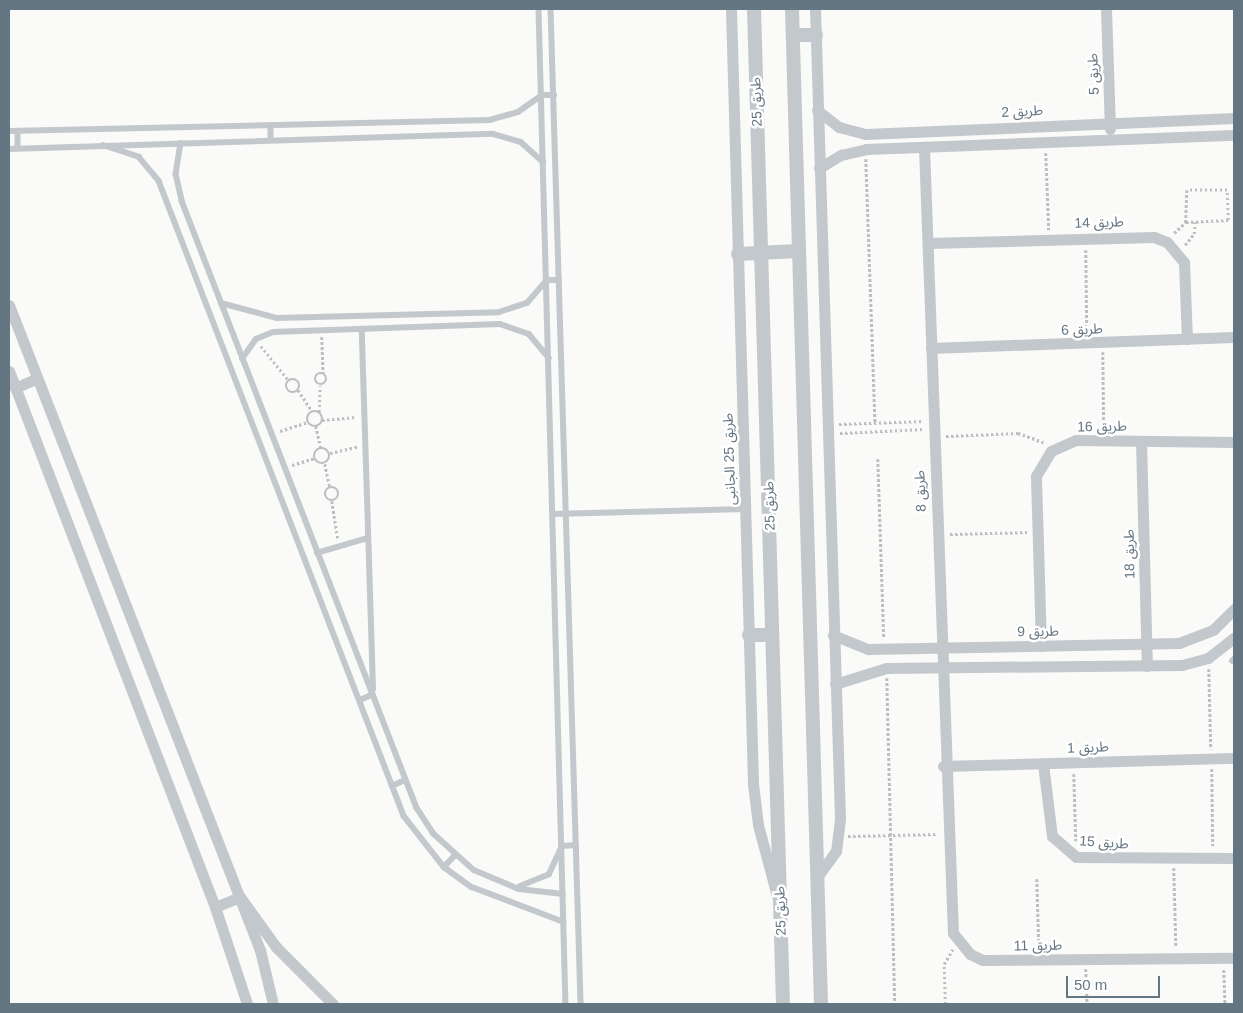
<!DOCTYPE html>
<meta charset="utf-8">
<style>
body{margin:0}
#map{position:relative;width:1243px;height:1013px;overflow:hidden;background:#fafaf8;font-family:Arial,"Noto Sans Arabic",sans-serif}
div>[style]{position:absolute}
.path>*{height:2.5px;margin-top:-1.25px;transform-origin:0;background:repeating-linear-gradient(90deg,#bbbfc2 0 2.5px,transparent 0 5px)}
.path>.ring{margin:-1.25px;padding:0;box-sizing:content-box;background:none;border:2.5px solid #bbbfc2;border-radius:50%}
.service>*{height:5.5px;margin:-2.75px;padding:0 2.75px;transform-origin:2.75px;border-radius:2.75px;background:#c3c8cc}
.minor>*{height:11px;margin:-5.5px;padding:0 5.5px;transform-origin:5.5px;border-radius:5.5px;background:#c3c8cc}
.tertiary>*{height:14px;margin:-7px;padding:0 7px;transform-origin:7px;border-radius:7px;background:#c3c8cc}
span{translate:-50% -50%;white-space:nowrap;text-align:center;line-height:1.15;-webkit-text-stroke:5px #fff;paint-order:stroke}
.street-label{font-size:14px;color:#657683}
.frame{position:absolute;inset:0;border:10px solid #657683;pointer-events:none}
.scale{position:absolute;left:1066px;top:976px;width:94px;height:22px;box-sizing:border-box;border:2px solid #657683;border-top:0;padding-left:6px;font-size:15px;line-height:18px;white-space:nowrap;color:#657683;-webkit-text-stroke:4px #fff;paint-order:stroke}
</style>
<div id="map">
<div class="path">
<i style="left:1046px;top:153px;width:77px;rotate:87.8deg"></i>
<i style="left:866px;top:159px;width:263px;rotate:88deg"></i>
<i style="left:1174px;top:233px;width:16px;rotate:-43deg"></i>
<i style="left:1186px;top:222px;width:42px;rotate:-2.7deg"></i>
<i style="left:1228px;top:220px;width:30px;rotate:-92deg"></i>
<i style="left:1227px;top:190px;width:40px;rotate:180deg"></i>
<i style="left:1187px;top:190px;width:32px;rotate:92deg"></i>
<i style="left:1185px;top:245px;width:14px;rotate:-51deg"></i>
<i style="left:1194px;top:234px;width:12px;rotate:-85deg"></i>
<i style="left:1086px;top:250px;width:82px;rotate:89.3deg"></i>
<i style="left:322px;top:337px;width:36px;rotate:88deg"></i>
<i style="left:261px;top:346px;width:45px;rotate:51.3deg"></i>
<i style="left:1103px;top:352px;width:77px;rotate:89.3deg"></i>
<i class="ring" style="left:315px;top:373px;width:9.5px;height:9.5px"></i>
<i class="ring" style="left:286px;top:379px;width:11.5px;height:11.5px"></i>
<i style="left:298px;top:390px;width:25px;rotate:56deg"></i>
<i class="ring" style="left:307px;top:411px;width:13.5px;height:13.5px"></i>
<i style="left:319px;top:412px;width:26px;rotate:-88deg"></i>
<i style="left:322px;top:420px;width:34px;rotate:-5deg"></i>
<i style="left:839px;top:424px;width:85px;rotate:-2deg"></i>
<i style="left:316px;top:426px;width:23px;rotate:77deg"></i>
<i style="left:280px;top:431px;width:28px;rotate:-18deg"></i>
<i style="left:840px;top:433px;width:84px;rotate:-2.7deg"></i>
<i style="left:946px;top:436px;width:72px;rotate:-2.4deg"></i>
<i style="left:1018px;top:433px;width:27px;rotate:20deg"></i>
<i class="ring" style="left:314px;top:448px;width:13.5px;height:13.5px"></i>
<i style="left:330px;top:453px;width:28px;rotate:-13deg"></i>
<i style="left:878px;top:459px;width:179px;rotate:88.1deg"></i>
<i style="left:325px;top:464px;width:24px;rotate:78deg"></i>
<i style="left:292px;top:465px;width:24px;rotate:-17deg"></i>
<i class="ring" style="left:325px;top:487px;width:11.5px;height:11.5px"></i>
<i style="left:332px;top:501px;width:38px;rotate:81deg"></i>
<i style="left:950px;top:534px;width:77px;rotate:-1.5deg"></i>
<i style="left:1209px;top:669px;width:80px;rotate:88.6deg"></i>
<i style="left:887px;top:678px;width:326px;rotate:88.6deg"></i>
<i style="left:1212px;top:769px;width:77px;rotate:89.3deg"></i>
<i style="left:1074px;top:774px;width:67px;rotate:88.3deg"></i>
<i style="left:848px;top:836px;width:89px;rotate:-1.3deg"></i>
<i style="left:1174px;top:868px;width:79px;rotate:88.5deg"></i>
<i style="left:1037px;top:879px;width:69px;rotate:88.3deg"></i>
<i style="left:1086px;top:969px;width:35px;rotate:88deg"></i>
<i style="left:1224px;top:970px;width:34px;rotate:88deg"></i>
<i style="left:945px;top:1004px;width:40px;rotate:-91.4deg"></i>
<i style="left:944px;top:964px;width:17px;rotate:-59deg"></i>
</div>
<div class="service">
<i style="left:539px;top:9px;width:995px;rotate:88.45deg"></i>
<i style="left:551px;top:9px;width:995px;rotate:88.27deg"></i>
<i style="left:271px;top:125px;width:15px;rotate:90deg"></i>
<i style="left:9px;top:131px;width:481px;rotate:-1.3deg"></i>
<i style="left:490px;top:120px;width:29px;rotate:-16deg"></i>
<i style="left:518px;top:112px;width:29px;rotate:-35deg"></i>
<i style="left:542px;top:95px;width:12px"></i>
<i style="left:18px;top:131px;width:16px;rotate:90deg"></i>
<i style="left:181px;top:143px;width:31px;rotate:99deg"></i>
<i style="left:176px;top:174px;width:28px;rotate:77deg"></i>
<i style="left:182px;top:201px;width:651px;rotate:68.84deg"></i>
<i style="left:417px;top:808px;width:30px;rotate:57deg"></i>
<i style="left:433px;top:833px;width:55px;rotate:42.1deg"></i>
<i style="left:474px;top:870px;width:49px;rotate:22.9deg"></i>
<i style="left:519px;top:889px;width:44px;rotate:6.5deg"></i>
<i style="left:103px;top:145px;width:38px;rotate:18deg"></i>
<i style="left:139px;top:157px;width:31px;rotate:50deg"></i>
<i style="left:159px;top:181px;width:681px;rotate:68.9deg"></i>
<i style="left:404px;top:816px;width:65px;rotate:51.9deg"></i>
<i style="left:444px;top:867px;width:34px;rotate:36deg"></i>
<i style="left:472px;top:887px;width:98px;rotate:20.8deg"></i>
<i style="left:9px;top:149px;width:484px;rotate:-1.8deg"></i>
<i style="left:493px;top:134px;width:29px;rotate:16deg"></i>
<i style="left:521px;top:142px;width:30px;rotate:42deg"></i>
<i style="left:221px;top:303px;width:58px;rotate:15deg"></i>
<i style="left:277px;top:318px;width:222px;rotate:-1.5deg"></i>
<i style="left:499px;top:312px;width:29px;rotate:-18deg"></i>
<i style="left:527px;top:303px;width:30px;rotate:-49deg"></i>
<i style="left:547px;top:280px;width:12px"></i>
<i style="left:242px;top:359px;width:24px;rotate:-55deg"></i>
<i style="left:256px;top:339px;width:18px;rotate:-22deg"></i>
<i style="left:273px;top:332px;width:227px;rotate:-2deg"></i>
<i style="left:500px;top:324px;width:31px;rotate:19deg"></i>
<i style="left:529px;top:334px;width:31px;rotate:50deg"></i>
<i style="left:553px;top:514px;width:192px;rotate:-1.5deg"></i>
<i style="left:317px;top:553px;width:53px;rotate:-16.4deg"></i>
<i style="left:1232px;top:661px;width:3px;rotate:-45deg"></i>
<i style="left:360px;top:700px;width:12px;rotate:-24deg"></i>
<i style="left:371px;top:695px;width:6px;rotate:-72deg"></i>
<i style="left:373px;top:689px;width:360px;rotate:-91.8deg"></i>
<i style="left:392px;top:786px;width:14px;rotate:-25deg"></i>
<i style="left:444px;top:867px;width:16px;rotate:-47deg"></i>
<i style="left:520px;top:886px;width:31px;rotate:-22deg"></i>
<i style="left:549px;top:874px;width:31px;rotate:-65deg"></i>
<i style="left:562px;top:846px;width:14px;rotate:-4deg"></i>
</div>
<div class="minor">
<i style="left:731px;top:9px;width:775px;rotate:88.37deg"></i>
<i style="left:753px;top:784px;width:41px;rotate:83deg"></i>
<i style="left:758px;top:825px;width:73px;rotate:75deg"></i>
<i style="left:815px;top:9px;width:810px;rotate:88.23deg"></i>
<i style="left:840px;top:819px;width:32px;rotate:97deg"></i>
<i style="left:836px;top:851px;width:31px;rotate:126deg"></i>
<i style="left:1106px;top:9px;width:120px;rotate:88.1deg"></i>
<i style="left:817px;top:110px;width:28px;rotate:38deg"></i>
<i style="left:839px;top:127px;width:28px;rotate:15deg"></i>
<i style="left:866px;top:134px;width:368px;rotate:-2.5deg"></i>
<i style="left:924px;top:147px;width:787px;rotate:87.89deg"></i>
<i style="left:953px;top:933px;width:27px;rotate:51deg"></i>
<i style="left:970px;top:954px;width:14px;rotate:25deg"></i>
<i style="left:983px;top:960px;width:251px;rotate:-0.5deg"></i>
<i style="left:819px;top:168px;width:26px;rotate:-31deg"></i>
<i style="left:841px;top:155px;width:26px;rotate:-13deg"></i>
<i style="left:866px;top:149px;width:368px;rotate:-2.2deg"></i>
<i style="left:928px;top:243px;width:226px;rotate:-1.5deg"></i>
<i style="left:1154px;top:237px;width:14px;rotate:21deg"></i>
<i style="left:1167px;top:242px;width:26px;rotate:50deg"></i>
<i style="left:1184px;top:262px;width:77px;rotate:87.8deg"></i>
<i style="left:9px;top:305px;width:692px;rotate:68.74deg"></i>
<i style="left:260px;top:950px;width:56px;rotate:76.5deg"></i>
<i style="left:931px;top:348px;width:303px;rotate:-2.1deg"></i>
<i style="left:9px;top:371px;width:574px;rotate:68.98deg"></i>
<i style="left:215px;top:907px;width:102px;rotate:71.7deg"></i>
<i style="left:15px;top:388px;width:24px;rotate:-24deg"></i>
<i style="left:1141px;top:441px;width:225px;rotate:88.5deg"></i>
<i style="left:833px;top:635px;width:38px;rotate:22deg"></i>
<i style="left:868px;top:649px;width:311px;rotate:-1.1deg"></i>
<i style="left:1179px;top:643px;width:36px;rotate:-21deg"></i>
<i style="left:1213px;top:630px;width:30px;rotate:-45deg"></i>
<i style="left:1041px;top:646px;width:170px;rotate:-91.7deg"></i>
<i style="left:1036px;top:476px;width:29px;rotate:-59deg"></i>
<i style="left:1051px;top:451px;width:27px;rotate:-24deg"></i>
<i style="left:1076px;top:440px;width:158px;rotate:0.7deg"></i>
<i style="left:835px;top:684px;width:53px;rotate:-17.4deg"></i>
<i style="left:886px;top:668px;width:296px;rotate:-0.6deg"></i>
<i style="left:1182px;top:665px;width:27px;rotate:-15deg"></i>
<i style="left:1208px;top:658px;width:33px;rotate:-38deg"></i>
<i style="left:1043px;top:764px;width:73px;rotate:82.9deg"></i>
<i style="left:1052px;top:836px;width:32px;rotate:41deg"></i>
<i style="left:1076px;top:857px;width:158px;rotate:0.4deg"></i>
<i style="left:943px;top:766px;width:291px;rotate:-1.6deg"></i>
<i style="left:215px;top:907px;width:27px;rotate:-22deg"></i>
<i style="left:240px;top:897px;width:62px;rotate:54.2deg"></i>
<i style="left:276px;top:947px;width:81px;rotate:45deg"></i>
</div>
<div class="tertiary">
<i style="left:754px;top:9px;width:995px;rotate:88.33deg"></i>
<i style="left:792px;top:9px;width:995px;rotate:88.33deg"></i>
<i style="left:793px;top:35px;width:23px"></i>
<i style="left:738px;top:254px;width:61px;rotate:-2.8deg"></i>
<i style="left:749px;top:635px;width:23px"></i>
</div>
<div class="street-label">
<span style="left:1093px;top:74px;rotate:-92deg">طريق 5</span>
<span style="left:756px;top:102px;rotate:-92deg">طريق 25</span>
<span style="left:1022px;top:111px;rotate:-3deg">طريق 2</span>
<span style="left:1099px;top:222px;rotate:-2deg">طريق 14</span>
<span style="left:1082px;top:329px;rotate:-2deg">طريق 6</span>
<span style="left:1102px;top:426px;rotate:-1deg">طريق 16</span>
<span style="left:729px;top:459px;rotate:-92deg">طريق 25 الجانبى</span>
<span style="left:920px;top:491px;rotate:-92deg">طريق 8</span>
<span style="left:769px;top:506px;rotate:-92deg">طريق 25</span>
<span style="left:1129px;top:554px;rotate:-91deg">طريق 18</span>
<span style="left:1038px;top:631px;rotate:-1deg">طريق 9</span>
<span style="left:1088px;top:747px;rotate:-2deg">طريق 1</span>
<span style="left:1104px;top:842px;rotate:4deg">طريق 15</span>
<span style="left:780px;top:911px;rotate:-92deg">طريق 25</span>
<span style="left:1038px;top:945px;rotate:-1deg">طريق 11</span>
</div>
<div class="frame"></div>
<div class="scale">50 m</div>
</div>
